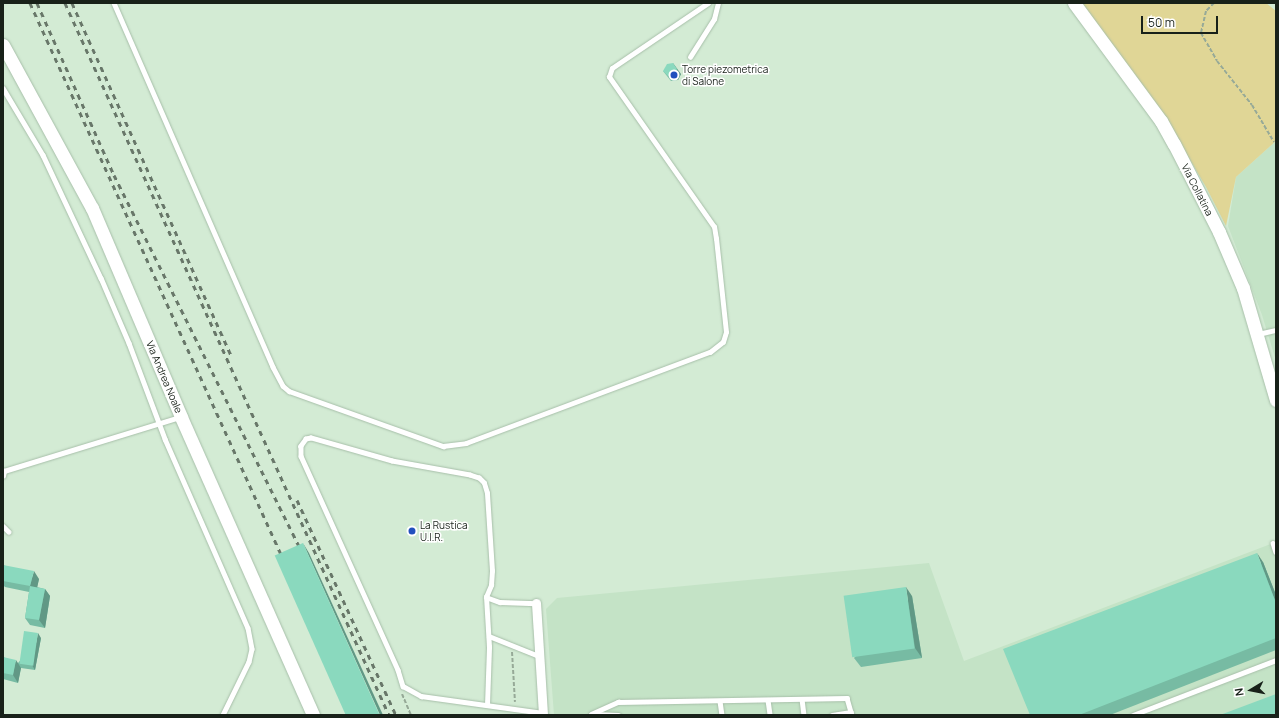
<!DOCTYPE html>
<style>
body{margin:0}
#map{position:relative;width:1279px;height:718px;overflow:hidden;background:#d3ebd4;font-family:Manrope,sans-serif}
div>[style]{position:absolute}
.built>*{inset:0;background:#c4e3c6}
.green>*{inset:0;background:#e0d696}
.path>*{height:2px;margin-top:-1px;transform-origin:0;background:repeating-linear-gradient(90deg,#96a997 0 4px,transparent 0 6px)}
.roads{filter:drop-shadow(0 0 1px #a7bfa9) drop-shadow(0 0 1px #a7bfa9)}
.lane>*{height:4.5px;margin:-2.25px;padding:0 2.25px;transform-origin:2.25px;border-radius:2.25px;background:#fff}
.street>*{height:9px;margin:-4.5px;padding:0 4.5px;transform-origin:4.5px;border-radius:4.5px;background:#fff}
.secondary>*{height:13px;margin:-6.5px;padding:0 6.5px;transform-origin:6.5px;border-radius:6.5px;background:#fff}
.rail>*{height:3px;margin-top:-1.5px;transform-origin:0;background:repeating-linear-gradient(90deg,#687769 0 5px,transparent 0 10px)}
.wall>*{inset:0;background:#77bba3}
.shaded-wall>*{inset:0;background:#619885}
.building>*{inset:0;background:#8ad9be;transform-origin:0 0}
.dots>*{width:11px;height:11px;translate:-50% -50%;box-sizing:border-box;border:2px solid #fff;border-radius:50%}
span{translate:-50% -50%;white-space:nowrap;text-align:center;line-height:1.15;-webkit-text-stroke:3px #fff;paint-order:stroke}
.poi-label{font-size:10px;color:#182119}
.left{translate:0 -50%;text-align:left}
.street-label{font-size:10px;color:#182119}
.frame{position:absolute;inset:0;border:4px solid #182119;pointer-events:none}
.north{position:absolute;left:1231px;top:670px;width:40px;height:40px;-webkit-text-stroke:3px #fff;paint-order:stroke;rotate:260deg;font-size:11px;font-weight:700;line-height:16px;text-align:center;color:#182119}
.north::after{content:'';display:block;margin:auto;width:14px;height:18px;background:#182119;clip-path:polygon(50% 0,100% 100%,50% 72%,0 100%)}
.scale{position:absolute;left:1141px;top:16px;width:77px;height:18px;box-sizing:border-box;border:2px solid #182119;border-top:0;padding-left:5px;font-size:12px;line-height:14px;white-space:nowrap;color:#182119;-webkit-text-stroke:3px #fff;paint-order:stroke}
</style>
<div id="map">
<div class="built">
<i style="clip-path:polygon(1276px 141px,1276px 361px,1262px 315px,1228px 226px,1236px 177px)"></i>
<i style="clip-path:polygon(1276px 542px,1276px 715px,554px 715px,546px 609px,557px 598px,929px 563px,964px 661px)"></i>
</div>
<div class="green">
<i style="clip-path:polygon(1083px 3px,1266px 3px,1276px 11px,1276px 141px,1236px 177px,1226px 226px,1206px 187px,1163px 114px,1088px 16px)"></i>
</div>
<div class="path">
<i style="left:1214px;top:3px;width:11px;rotate:135deg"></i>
<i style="left:1206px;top:11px;width:23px;rotate:103deg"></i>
<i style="left:1201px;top:33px;width:32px;rotate:60deg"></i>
<i style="left:1217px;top:61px;width:56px;rotate:51.5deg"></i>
<i style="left:1252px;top:105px;width:43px;rotate:59.3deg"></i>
<i style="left:512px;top:652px;width:50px;rotate:86.6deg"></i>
<i style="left:402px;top:694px;width:23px;rotate:67deg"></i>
</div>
<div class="roads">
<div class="lane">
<i style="left:114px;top:3px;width:397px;rotate:66.4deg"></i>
<i style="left:273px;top:367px;width:21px;rotate:62deg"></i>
<i style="left:283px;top:386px;width:8px;rotate:40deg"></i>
<i style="left:289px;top:391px;width:164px;rotate:19.7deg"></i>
<i style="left:443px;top:446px;width:23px;rotate:-7deg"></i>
<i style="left:466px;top:443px;width:260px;rotate:-20.5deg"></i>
<i style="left:710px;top:352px;width:16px;rotate:-38deg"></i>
<i style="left:723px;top:342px;width:10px;rotate:-73deg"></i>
<i style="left:726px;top:332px;width:94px;rotate:-96.1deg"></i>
<i style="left:716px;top:239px;width:12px;rotate:-99deg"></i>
<i style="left:714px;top:227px;width:183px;rotate:-125deg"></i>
<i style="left:609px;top:77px;width:9px;rotate:-72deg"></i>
<i style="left:612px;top:68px;width:116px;rotate:-34.1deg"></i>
<i style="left:690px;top:57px;width:45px;rotate:-57.7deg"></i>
<i style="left:714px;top:19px;width:16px;rotate:-76deg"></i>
<i style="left:3px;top:88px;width:78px;rotate:59.2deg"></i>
<i style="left:43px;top:155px;width:136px;rotate:64.8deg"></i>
<i style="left:101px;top:278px;width:71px;rotate:66.7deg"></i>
<i style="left:129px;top:343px;width:103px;rotate:69.4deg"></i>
<i style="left:165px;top:439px;width:206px;rotate:66.3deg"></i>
<i style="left:248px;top:628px;width:21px;rotate:79deg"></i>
<i style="left:252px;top:649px;width:13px;rotate:103deg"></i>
<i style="left:249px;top:662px;width:59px;rotate:116.1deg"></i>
<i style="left:1258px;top:334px;width:18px;rotate:-13deg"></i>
<i style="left:3px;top:476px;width:5px;rotate:-79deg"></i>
<i style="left:4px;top:471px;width:183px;rotate:-17.1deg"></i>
<i style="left:3px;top:526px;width:8px;rotate:45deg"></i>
<i style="left:1273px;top:543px;width:9px;rotate:72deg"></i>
<i style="left:486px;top:597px;width:15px;rotate:20deg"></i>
<i style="left:500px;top:602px;width:36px;rotate:2deg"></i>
<i style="left:489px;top:636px;width:54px;rotate:21.8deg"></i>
<i style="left:802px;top:699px;width:16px;rotate:83deg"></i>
<i style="left:768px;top:700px;width:15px;rotate:82deg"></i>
<i style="left:720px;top:701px;width:14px;rotate:82deg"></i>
<i style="left:487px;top:705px;width:58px;rotate:-88deg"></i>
<i style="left:489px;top:647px;width:50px;rotate:-93.4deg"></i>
<i style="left:486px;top:597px;width:13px;rotate:-67deg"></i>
<i style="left:491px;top:585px;width:14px;rotate:-86deg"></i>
<i style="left:492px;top:571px;width:78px;rotate:-93.7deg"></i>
<i style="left:487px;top:493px;width:10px;rotate:-107deg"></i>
<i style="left:484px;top:483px;width:7px;rotate:-135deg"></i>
<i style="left:479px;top:478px;width:9px;rotate:-162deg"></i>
<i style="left:470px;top:475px;width:79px;rotate:-169.8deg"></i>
<i style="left:392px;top:461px;width:84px;rotate:-164.1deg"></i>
<i style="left:311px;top:438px;width:5px;rotate:169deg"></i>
<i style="left:306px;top:439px;width:9px;rotate:126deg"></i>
<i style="left:301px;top:446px;width:10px;rotate:90deg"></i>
<i style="left:301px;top:456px;width:235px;rotate:65.6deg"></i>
<i style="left:398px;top:670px;width:17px;rotate:73deg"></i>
<i style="left:403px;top:686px;width:21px;rotate:29deg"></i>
<i style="left:421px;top:696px;width:123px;rotate:7.9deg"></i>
<i style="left:591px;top:714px;width:30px;rotate:-24deg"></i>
<i style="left:618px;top:702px;width:229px;rotate:-1deg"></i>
<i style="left:847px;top:698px;width:18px;rotate:74deg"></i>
<i style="left:593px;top:714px;width:25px;rotate:2deg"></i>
<i style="left:832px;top:715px;width:19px;rotate:-9deg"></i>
<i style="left:1133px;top:715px;width:153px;rotate:-21deg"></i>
</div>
<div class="street">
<i style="left:536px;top:603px;width:112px;rotate:86.4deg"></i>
</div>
<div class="secondary">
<i style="left:1074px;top:3px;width:147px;rotate:53.6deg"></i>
<i style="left:1161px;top:121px;width:26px;rotate:61deg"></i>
<i style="left:1174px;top:144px;width:99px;rotate:62.9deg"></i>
<i style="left:1219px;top:232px;width:61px;rotate:66.8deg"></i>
<i style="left:1243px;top:288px;width:117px;rotate:73.6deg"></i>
<i style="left:3px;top:45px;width:186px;rotate:61.4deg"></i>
<i style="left:92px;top:208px;width:227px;rotate:66.9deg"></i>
<i style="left:181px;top:417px;width:326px;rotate:66.1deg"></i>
</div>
</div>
<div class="rail">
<i style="left:30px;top:3px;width:615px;rotate:65.52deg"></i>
<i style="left:37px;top:3px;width:188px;rotate:65.9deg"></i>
<i style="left:114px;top:175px;width:426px;rotate:63.5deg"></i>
<i style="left:65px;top:3px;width:782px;rotate:65.53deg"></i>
<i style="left:72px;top:3px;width:386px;rotate:65.7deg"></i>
<i style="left:297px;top:500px;width:237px;rotate:65.3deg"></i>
</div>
<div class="wall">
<i style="clip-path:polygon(663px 71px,681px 74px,678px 80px,671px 81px)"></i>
<i style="clip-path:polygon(1263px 562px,1276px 595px,1276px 650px,1110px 715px,1030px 715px)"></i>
<i style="clip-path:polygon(3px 565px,39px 579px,37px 587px,45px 589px,50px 596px,45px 628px,30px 625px,25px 618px,29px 592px,5px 587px,3px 585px)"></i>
<i style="clip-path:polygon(912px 596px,922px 658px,861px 667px,854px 658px)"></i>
<i style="clip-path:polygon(41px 638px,35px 670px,21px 668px,18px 683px,3px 679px,3px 657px,18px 663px)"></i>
</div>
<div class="shaded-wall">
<i style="clip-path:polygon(673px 63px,681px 74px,678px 80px,675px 75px)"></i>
<i style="clip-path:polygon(303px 543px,309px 553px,383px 715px,380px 715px)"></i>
<i style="clip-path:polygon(1257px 553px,1263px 562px,1276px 595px,1276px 603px)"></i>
<i style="clip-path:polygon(34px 571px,39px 579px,36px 593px,30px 586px)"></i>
<i style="clip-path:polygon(906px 587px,912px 596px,922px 658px,915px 648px)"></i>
<i style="clip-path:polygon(45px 589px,50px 596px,45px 628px,39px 620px)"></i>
<i style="clip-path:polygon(38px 633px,41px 638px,35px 670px,32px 665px)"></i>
<i style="clip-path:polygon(16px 660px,21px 668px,18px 683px,13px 675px)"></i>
</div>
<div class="building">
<i style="clip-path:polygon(673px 63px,677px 69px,675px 75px,668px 76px,663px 71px,667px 64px)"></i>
<i style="left:303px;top:543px;width:188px;height:31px;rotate:66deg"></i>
<i style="clip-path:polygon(1257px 553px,1276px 603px,1276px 638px,1079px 715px,1030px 715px,1003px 649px)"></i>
<i style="clip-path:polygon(3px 565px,34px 571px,30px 586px,45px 589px,39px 620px,25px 618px,30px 586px,3px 581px)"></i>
<i style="left:906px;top:587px;width:62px;height:63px;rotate:82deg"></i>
<i style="left:24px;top:631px;width:14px;height:33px;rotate:8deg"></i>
<i style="clip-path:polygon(3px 657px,16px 660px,13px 675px,3px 673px)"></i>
<i style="clip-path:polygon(1276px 694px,1276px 715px,1220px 715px)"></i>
</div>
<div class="dots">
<i style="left:674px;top:75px;background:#2250be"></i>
<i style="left:412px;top:531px;background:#2250be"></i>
</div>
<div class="poi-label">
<span class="left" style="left:682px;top:75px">Torre piezometrica<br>di Salone</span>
<span class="left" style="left:420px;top:531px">La Rustica<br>U.I.R.</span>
</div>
<div class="street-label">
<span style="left:1197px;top:190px;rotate:63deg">Via Collatina</span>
<span style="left:164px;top:377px;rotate:67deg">Via Andrea Noale</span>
</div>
<div class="frame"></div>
<div class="north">N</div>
<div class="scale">50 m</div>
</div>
